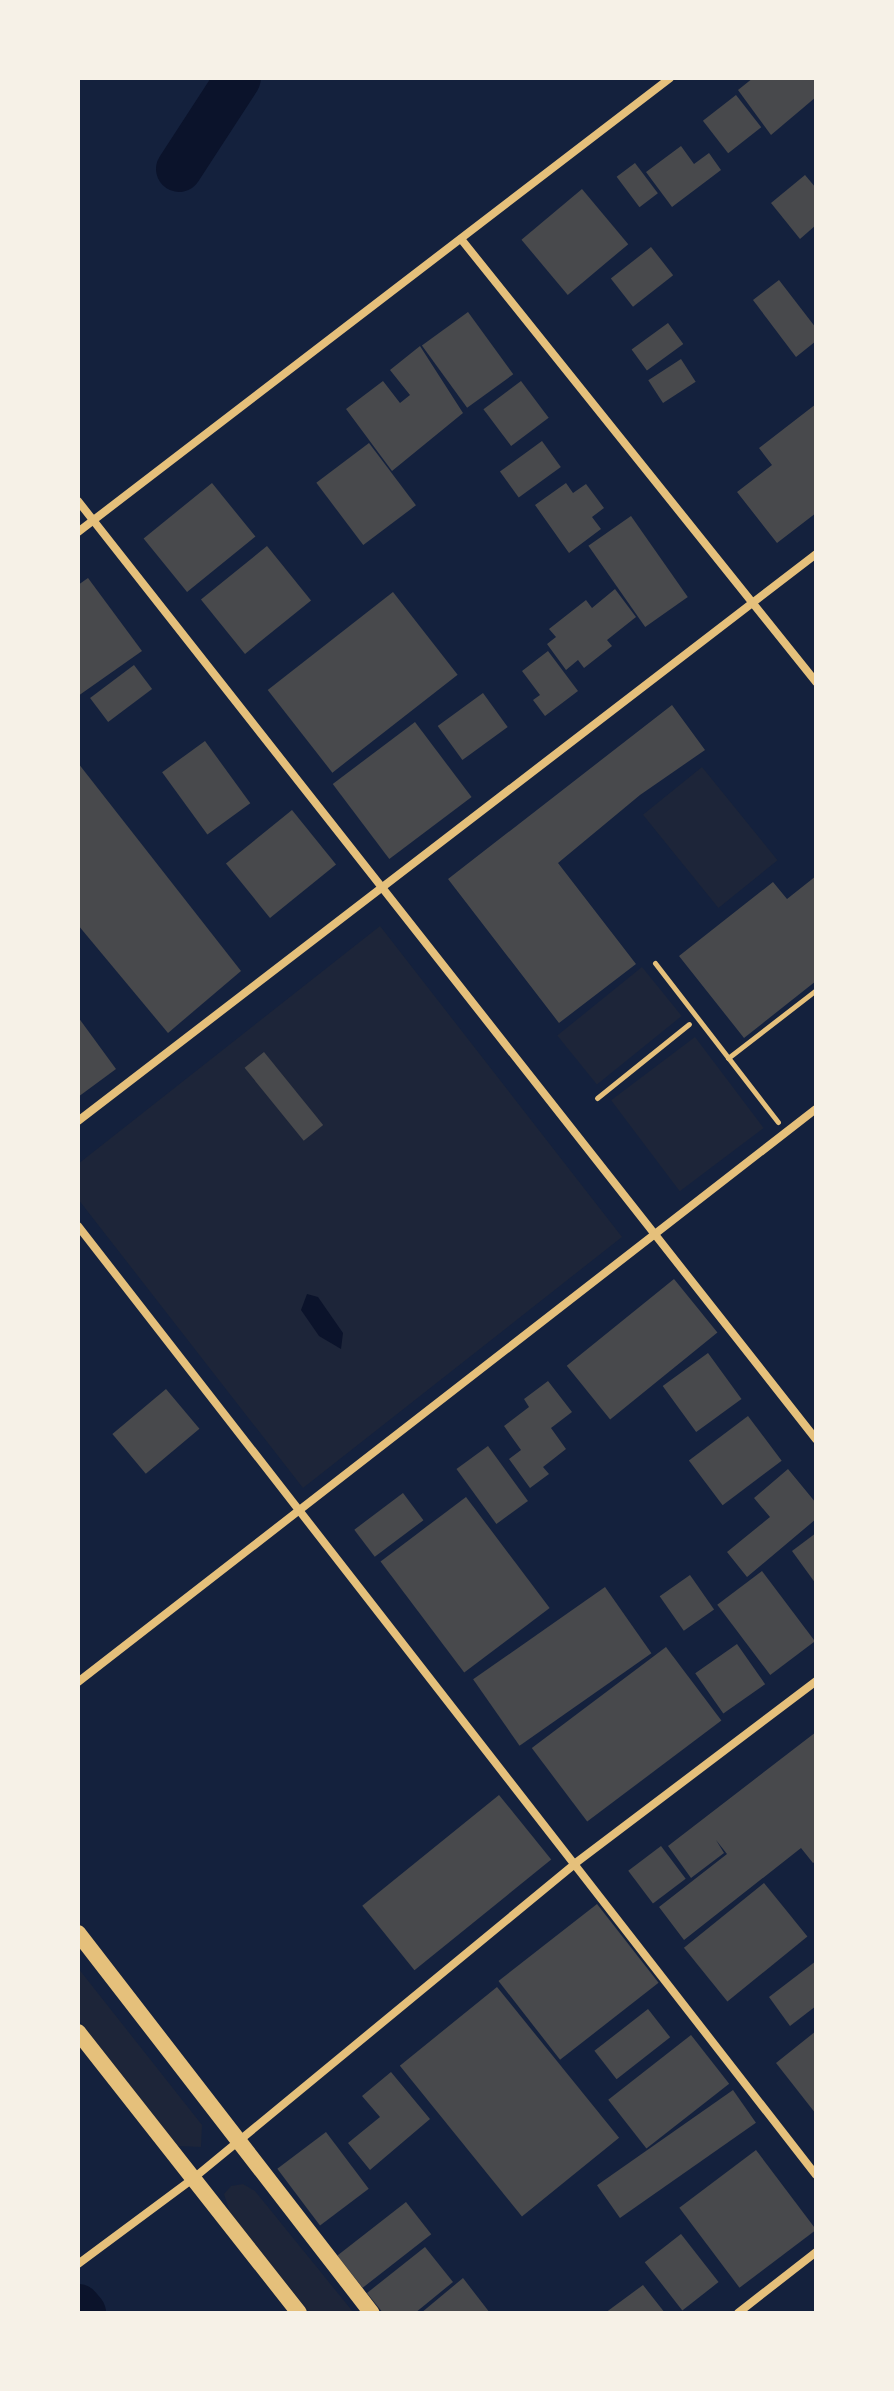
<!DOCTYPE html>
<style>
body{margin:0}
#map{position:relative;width:894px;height:2391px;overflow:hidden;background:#14213d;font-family:Montserrat,sans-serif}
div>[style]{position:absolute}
.green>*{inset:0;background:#1d2539;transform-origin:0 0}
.water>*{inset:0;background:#0b132b}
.river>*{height:46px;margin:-23px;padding:0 23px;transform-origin:23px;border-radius:23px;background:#0b132b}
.building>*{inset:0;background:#48494c;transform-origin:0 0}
.path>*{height:5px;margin:-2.5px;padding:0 2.5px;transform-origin:2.5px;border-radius:2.5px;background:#e5c07b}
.minor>*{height:8px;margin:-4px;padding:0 4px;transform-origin:4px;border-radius:4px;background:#e5c07b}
.secondary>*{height:16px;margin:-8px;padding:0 8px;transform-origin:8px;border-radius:8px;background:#e5c07b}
span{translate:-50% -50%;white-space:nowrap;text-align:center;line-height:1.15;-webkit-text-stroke:8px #f6f1e7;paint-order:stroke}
.frame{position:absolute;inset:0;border:80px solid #f6f1e7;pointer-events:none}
</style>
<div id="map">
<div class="green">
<i style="left:702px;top:767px;width:120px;height:76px;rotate:51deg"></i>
<i style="clip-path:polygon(380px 926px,622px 1237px,303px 1488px,78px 1199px,78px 1164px)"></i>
<i style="left:642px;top:967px;width:63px;height:109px;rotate:51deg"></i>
<i style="left:695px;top:1037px;width:114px;height:105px;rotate:53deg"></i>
<i style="clip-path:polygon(78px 1968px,202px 2125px,201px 2147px,177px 2146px,78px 2019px)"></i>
<i style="clip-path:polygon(243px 2184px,255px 2191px,354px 2313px,310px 2313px,231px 2216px,224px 2194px,231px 2186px)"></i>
</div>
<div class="water">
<i style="clip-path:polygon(307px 1294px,318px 1297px,343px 1333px,341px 1349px,319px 1336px,301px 1310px)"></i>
</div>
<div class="river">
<i style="left:179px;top:169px;width:108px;rotate:-57deg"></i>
<i style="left:78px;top:2307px;width:8px;rotate:50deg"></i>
</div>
<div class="building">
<i style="clip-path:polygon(753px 78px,816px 78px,816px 97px,771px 135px,738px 90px)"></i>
<i style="left:736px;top:95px;width:41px;height:42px;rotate:52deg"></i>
<i style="clip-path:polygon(681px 146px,694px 164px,709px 153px,721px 170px,672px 207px,646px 172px)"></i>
<i style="left:635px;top:163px;width:38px;height:23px;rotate:53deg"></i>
<i style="clip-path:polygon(805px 175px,816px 188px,816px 225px,800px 239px,771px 203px)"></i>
<i style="left:582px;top:189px;width:72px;height:79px;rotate:50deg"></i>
<i style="left:651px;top:247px;width:36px;height:51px;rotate:52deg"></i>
<i style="clip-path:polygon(779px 280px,816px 328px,816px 341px,796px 357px,753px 300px)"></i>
<i style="left:468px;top:312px;width:77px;height:57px;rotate:54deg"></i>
<i style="left:668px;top:323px;width:26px;height:45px;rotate:54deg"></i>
<i style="clip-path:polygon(420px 346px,463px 413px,392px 471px,346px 409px,383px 381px,400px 403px,410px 395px,390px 370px)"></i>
<i style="left:681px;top:359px;width:27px;height:39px;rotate:57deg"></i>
<i style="left:521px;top:381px;width:46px;height:47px;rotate:53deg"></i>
<i style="clip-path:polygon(816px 404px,816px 513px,777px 543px,737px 492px,772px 465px,759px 448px)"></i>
<i style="left:542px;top:441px;width:32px;height:52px;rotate:54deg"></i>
<i style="left:369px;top:443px;width:78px;height:66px;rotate:53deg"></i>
<i style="left:212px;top:483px;width:69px;height:88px;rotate:51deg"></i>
<i style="clip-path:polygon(566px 483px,573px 493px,586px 484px,604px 508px,592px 517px,601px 529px,569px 553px,535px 505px)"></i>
<i style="left:631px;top:516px;width:99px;height:52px;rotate:55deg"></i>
<i style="left:267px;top:546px;width:70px;height:85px;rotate:51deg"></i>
<i style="clip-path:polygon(88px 578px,142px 651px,78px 696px,78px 585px)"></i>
<i style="clip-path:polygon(615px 589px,636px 617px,607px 640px,612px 646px,584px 668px,578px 660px,566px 670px,547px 644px,556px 637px,549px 629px,586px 600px,592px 608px)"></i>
<i style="left:393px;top:592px;width:105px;height:159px;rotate:52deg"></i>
<i style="clip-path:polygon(548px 651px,578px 691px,545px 716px,533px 700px,540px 695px,522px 671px)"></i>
<i style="left:134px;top:665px;width:30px;height:55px;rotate:53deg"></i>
<i style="left:483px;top:693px;width:42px;height:56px;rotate:54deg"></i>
<i style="clip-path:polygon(672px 705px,705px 750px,640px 795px,558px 863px,636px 964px,559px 1023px,448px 879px)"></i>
<i style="left:415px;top:722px;width:94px;height:103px;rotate:53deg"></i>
<i style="left:205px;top:741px;width:77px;height:53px;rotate:54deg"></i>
<i style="clip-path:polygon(78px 763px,241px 971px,168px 1033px,78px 925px)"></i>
<i style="left:292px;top:810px;width:70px;height:85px;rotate:51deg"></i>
<i style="clip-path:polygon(816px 876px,816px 981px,744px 1038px,679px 956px,773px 882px,787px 899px)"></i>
<i style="clip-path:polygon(78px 1017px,116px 1069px,78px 1097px)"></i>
<i style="left:264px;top:1052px;width:94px;height:25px;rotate:51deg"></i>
<i style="left:674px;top:1279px;width:69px;height:138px;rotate:51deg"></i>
<i style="left:708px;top:1353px;width:57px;height:56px;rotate:54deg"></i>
<i style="clip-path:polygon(548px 1381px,572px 1412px,551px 1428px,566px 1449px,543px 1467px,549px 1474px,530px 1488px,509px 1459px,521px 1450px,504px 1426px,529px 1407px,524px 1399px)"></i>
<i style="left:166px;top:1389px;width:52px;height:70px;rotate:50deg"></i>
<i style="left:748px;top:1416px;width:56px;height:74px;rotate:53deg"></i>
<i style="left:488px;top:1446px;width:68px;height:39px;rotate:54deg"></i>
<i style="clip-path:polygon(788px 1469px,816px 1503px,816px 1519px,747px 1577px,727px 1552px,770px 1517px,754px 1498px)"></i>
<i style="left:403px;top:1493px;width:34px;height:61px;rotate:53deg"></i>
<i style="left:466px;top:1497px;width:139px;height:107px;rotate:53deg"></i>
<i style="clip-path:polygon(816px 1533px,816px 1584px,792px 1551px)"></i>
<i style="left:762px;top:1571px;width:88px;height:56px;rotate:53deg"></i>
<i style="left:690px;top:1575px;width:42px;height:37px;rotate:55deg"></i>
<i style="left:605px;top:1587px;width:81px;height:161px;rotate:55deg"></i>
<i style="left:737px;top:1644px;width:49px;height:51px;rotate:55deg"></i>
<i style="left:666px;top:1647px;width:92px;height:168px;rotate:53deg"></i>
<i style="clip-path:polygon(816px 1732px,816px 1861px,813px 1863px,801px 1848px,684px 1940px,659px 1907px,727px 1854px,716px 1840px,724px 1853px,691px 1878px,668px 1846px)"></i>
<i style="left:499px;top:1795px;width:83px;height:176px;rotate:51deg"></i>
<i style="left:661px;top:1846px;width:41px;height:41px;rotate:53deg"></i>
<i style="left:764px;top:1883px;width:69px;height:103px;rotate:51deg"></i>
<i style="left:597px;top:1904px;width:100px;height:125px;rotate:52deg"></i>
<i style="clip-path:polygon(816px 1961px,816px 2006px,790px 2026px,769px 1997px)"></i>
<i style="left:497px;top:1987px;width:194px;height:125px;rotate:51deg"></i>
<i style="left:648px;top:2009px;width:36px;height:68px;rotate:52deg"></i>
<i style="clip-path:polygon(816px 2031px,816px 2114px,776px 2063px)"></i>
<i style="left:691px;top:2035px;width:62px;height:105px;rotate:52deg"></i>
<i style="clip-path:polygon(391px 2072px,430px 2119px,370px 2170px,348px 2143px,380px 2117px,362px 2096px)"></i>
<i style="left:733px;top:2090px;width:40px;height:166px;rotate:55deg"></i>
<i style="left:326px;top:2132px;width:71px;height:61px;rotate:53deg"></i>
<i style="left:756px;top:2150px;width:100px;height:96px;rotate:53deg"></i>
<i style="left:406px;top:2202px;width:41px;height:87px;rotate:52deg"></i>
<i style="left:681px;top:2234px;width:61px;height:46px;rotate:52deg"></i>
<i style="clip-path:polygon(425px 2247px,453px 2282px,415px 2313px,383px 2313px,367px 2293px)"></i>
<i style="clip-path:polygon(463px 2278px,490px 2313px,421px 2313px)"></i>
<i style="clip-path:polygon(643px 2285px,665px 2313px,605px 2313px)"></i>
</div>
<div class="path">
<i style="left:655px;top:963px;width:201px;rotate:52.3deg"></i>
<i style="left:728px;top:1058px;width:111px;rotate:-37.7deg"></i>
<i style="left:597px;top:1098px;width:118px;rotate:-38.8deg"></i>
</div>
<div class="minor">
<i style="left:461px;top:239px;width:568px;rotate:51.29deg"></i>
<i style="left:78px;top:501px;width:1194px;rotate:51.81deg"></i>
<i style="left:78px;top:532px;width:746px;rotate:-37.48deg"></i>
<i style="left:78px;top:1121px;width:931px;rotate:-37.53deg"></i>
<i style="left:78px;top:1226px;width:1202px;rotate:52.13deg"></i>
<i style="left:78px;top:1682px;width:934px;rotate:-37.83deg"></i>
<i style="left:78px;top:2264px;width:146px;rotate:-36.6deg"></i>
<i style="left:195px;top:2177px;width:490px;rotate:-39.5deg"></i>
<i style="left:573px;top:1865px;width:305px;rotate:-37.1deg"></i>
<i style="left:738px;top:2313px;width:99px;rotate:-38deg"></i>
</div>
<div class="secondary">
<i style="left:78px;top:1933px;width:480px;rotate:52.3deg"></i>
<i style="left:78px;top:2032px;width:357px;rotate:51.8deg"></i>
</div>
<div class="frame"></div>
</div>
